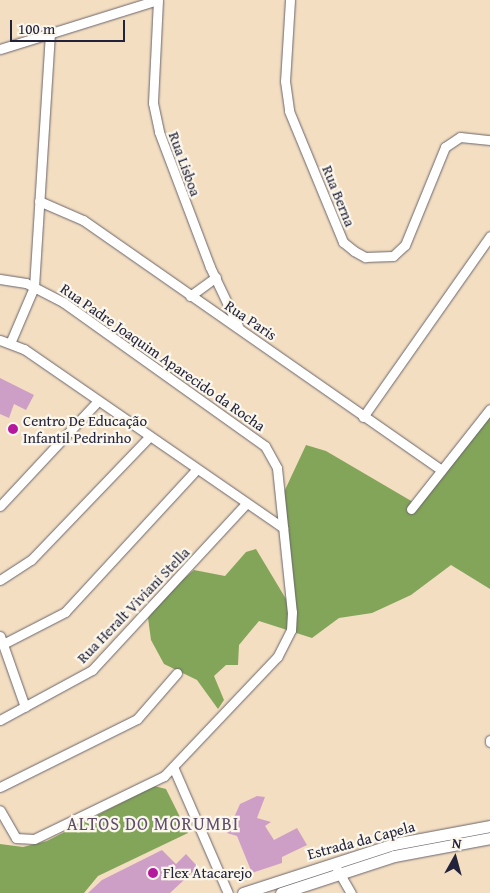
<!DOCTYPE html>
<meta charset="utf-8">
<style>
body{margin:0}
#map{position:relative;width:490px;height:893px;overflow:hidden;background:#f3dec2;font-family:"Gentium Book Plus",serif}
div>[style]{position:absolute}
.forest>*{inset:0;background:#83a55a}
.building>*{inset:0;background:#ce9fc6}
.roads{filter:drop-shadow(0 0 1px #6b646a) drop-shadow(0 0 1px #6b646a)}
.minor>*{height:9px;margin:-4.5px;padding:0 4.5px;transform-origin:4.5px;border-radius:4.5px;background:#fff}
.major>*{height:11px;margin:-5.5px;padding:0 5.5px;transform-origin:5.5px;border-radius:5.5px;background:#fff}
.dots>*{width:14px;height:14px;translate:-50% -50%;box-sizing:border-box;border:2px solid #fbf7ec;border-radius:50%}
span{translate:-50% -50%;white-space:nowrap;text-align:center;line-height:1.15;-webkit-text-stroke:4.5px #fbf7ec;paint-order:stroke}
.street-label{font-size:15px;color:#22223b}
.poi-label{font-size:15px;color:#22223b}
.left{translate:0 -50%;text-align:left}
.quarter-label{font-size:18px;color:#5e4e6c;letter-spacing:1px}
.north{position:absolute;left:430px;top:833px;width:50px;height:50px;-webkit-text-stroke:4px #fbf7ec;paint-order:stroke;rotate:7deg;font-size:14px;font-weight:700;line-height:20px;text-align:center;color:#22223b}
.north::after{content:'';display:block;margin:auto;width:18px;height:22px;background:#22223b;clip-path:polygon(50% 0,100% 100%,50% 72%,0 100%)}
.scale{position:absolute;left:10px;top:20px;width:115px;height:22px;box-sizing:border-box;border:2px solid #22223b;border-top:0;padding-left:6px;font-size:15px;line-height:18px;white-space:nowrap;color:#22223b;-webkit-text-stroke:4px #fbf7ec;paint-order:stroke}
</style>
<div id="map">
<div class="forest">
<i style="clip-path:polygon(490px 408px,490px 589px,451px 565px,411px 595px,372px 613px,339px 618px,312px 638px,259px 621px,239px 645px,238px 665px,226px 665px,214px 676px,224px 700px,218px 709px,197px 680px,164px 664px,151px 640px,148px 618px,162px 597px,194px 570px,225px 576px,246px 552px,256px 549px,286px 599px,284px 492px,306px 445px,326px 451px,413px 502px)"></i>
<i style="clip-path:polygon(154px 786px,166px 789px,188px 833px,98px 876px,84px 893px,0 893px,0 844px,23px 847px,47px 841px)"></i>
</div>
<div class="building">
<i style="clip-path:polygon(0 378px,34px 395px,26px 410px,14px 404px,9px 418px,0 414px)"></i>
<i style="clip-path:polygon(257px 796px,265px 797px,257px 818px,271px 822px,265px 826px,274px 840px,297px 828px,307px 845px,282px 857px,282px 863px,252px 873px,237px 836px,227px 833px,240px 804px)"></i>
<i style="clip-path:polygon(162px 850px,176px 864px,186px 854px,198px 867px,170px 893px,88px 893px,102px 880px)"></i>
</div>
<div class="roads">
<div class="minor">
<i style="left:158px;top:0;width:103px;rotate:92.8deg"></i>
<i style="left:153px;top:103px;width:30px;rotate:78deg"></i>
<i style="left:159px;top:132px;width:144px;rotate:69.3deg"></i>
<i style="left:210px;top:267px;width:65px;rotate:64.6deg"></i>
<i style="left:290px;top:0;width:81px;rotate:93.5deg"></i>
<i style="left:285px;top:81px;width:30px;rotate:82deg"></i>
<i style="left:289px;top:111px;width:142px;rotate:67.6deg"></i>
<i style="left:343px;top:242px;width:14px;rotate:39deg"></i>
<i style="left:354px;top:251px;width:13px;rotate:29deg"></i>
<i style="left:365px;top:257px;width:28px;rotate:-2deg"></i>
<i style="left:393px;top:256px;width:16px;rotate:-43deg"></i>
<i style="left:405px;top:245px;width:106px;rotate:-67.8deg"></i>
<i style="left:445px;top:147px;width:18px;rotate:-34deg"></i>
<i style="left:460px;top:137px;width:30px;rotate:6deg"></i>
<i style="left:0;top:49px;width:164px;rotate:-17.3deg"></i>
<i style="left:39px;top:201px;width:48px;rotate:23.4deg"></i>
<i style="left:83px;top:220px;width:437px;rotate:34.9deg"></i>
<i style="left:0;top:279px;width:26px;rotate:9deg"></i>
<i style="left:26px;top:283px;width:42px;rotate:27.2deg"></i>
<i style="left:63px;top:302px;width:248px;rotate:35.5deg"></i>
<i style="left:265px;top:446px;width:25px;rotate:61deg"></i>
<i style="left:277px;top:468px;width:145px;rotate:84.1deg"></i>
<i style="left:292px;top:612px;width:18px;rotate:93deg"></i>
<i style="left:291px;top:630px;width:30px;rotate:117deg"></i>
<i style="left:277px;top:657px;width:164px;rotate:133.5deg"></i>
<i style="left:164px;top:776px;width:144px;rotate:154.1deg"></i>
<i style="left:34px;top:839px;width:18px;rotate:-177deg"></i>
<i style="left:16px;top:838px;width:32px;rotate:-120deg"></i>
<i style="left:190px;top:296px;width:32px;rotate:-36deg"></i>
<i style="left:0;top:340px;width:26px;rotate:21deg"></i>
<i style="left:24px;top:349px;width:315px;rotate:34.6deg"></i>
<i style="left:11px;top:341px;width:59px;rotate:-66.9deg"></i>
<i style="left:34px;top:287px;width:253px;rotate:-86.4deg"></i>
<i style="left:363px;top:417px;width:221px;rotate:-54.9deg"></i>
<i style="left:0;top:506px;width:142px;rotate:-47deg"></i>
<i style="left:411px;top:509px;width:127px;rotate:-51.7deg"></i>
<i style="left:0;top:580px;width:37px;rotate:-33deg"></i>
<i style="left:31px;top:560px;width:169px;rotate:-46.2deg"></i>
<i style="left:0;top:636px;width:75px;rotate:70.6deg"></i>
<i style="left:3px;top:644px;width:70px;rotate:-27.3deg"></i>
<i style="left:65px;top:612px;width:193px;rotate:-47.3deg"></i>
<i style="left:0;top:720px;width:105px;rotate:-28.5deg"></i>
<i style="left:92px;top:670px;width:225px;rotate:-47.2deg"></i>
<i style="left:490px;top:740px;width:2px;rotate:90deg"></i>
<i style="left:174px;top:769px;width:135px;rotate:66.5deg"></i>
<i style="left:0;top:787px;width:153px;rotate:-26.4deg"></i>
<i style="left:137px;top:719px;width:61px;rotate:-49deg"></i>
<i style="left:337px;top:869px;width:28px;rotate:60deg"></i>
</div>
<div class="major">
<i style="left:243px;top:893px;width:159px;rotate:-18deg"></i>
<i style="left:394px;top:844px;width:98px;rotate:-10.6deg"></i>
<i style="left:281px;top:893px;width:119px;rotate:-18.1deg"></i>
<i style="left:394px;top:856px;width:98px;rotate:-10.6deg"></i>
</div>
</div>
<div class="dots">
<i style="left:13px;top:429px;background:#b5179e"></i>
<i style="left:153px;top:873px;background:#b5179e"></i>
</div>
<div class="street-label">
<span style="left:185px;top:164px;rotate:70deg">Rua Lisboa</span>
<span style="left:339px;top:196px;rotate:68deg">Rua Berna</span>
<span style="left:251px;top:320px;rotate:34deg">Rua Paris</span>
<span style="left:163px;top:357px;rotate:35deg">Rua Padre Joaquim Aparecido da Rocha</span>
<span style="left:133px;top:605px;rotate:-46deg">Rua Heralt Viviani Stella</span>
<span style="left:361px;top:840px;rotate:-15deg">Estrada da Capela</span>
</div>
<div class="poi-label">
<span class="left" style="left:23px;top:429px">Centro De Educação<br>Infantil Pedrinho</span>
<span class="left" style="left:163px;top:873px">Flex Atacarejo</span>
</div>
<div class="quarter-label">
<span style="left:153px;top:824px">ALTOS DO MORUMBI</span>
</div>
<div class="north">N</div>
<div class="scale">100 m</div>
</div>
